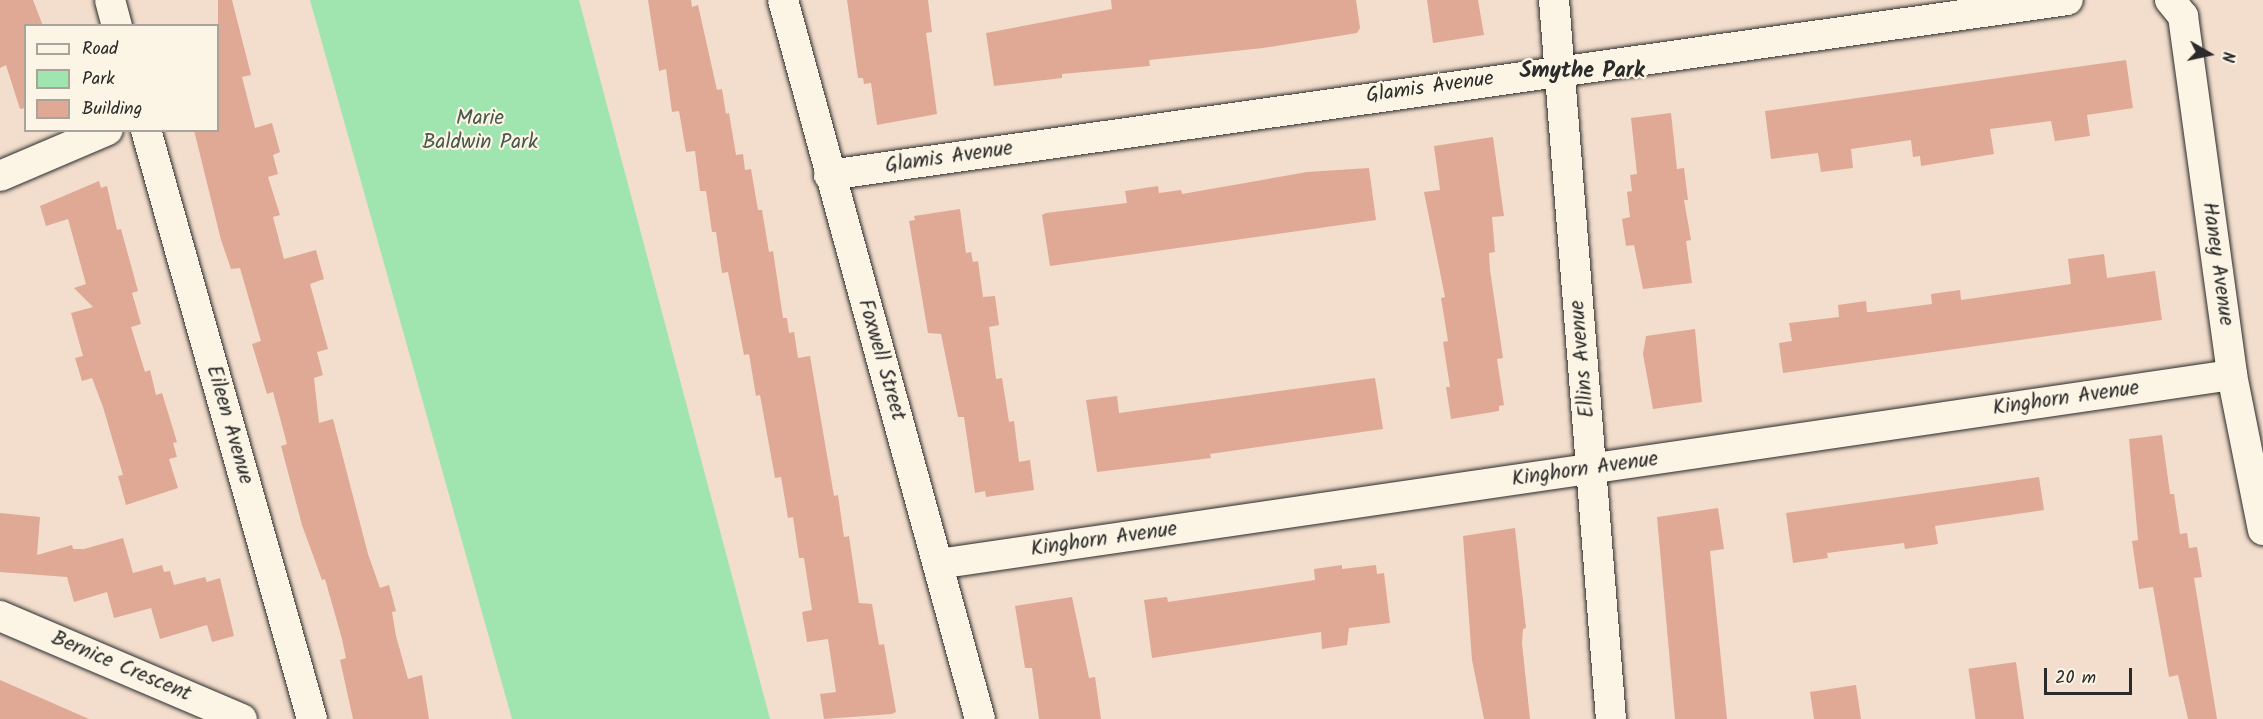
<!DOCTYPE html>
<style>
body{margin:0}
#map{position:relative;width:2263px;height:719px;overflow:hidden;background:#f3decd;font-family:Kalam,sans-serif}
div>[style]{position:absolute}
.green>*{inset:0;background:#a0e4b0}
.building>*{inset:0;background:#dfa995;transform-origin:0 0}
.roads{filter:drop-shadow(0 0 2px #2b2b2b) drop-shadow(0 0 2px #2b2b2b)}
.street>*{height:30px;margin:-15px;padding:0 15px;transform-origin:15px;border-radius:15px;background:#fcf5e5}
span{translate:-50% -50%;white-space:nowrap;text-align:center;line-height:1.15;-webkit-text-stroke:4.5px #fcf5e5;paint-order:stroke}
.street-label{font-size:21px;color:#2b2b2b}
.park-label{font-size:21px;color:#48594c}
.neighbourhood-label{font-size:22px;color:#2b2b2b;font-weight:700}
.legend{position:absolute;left:24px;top:24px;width:195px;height:108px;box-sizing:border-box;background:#fcf5e5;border:2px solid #a8a49b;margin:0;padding:8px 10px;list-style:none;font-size:18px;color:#2b2b2b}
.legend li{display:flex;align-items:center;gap:12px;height:30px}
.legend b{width:30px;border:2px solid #a8a49b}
.north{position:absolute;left:2179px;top:24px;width:60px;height:60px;-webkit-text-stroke:4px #fcf5e5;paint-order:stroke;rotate:99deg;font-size:16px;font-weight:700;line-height:24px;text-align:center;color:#2b2b2b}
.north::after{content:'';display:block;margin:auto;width:21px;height:27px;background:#2b2b2b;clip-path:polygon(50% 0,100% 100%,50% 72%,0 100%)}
.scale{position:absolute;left:2044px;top:668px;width:88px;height:27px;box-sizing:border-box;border:3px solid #2b2b2b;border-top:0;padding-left:8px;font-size:18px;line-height:21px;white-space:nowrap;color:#2b2b2b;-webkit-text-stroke:4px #fcf5e5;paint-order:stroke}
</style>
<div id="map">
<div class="green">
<i style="clip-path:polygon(310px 0,579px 0,770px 719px,512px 719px)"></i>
</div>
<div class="building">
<i style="clip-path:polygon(0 0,33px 0,43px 26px,26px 26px,26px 108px,20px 109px,6px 65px,0 68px)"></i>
<i style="clip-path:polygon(218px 0,232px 0,251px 75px,242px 77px,255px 128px,272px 123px,280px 152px,273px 155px,278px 174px,268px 177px,280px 215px,273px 217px,284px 259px,316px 250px,324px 279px,310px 284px,328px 349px,317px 352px,323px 375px,314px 378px,319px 423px,333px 419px,368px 554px,380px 588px,389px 585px,396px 611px,392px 612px,396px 636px,408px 679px,422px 675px,429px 719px,353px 719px,340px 660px,346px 658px,342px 639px,325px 579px,322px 580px,302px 525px,281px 446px,287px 444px,273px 392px,267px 394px,252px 344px,261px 341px,240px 268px,231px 269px,221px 240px,194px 130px,218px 130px)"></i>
<i style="clip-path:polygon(648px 0,691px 0,692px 7px,698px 5px,717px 90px,722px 89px,726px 114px,729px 113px,736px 155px,743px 154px,745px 170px,751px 169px,758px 210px,762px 210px,769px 252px,773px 251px,783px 318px,787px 318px,789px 333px,794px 332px,798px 358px,810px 356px,834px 496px,838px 495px,844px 537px,849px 536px,859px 603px,872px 604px,879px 645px,884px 644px,896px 712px,892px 714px,824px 719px,820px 694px,836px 692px,828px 639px,807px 642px,802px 612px,812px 610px,804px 558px,799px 558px,793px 517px,788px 518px,781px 477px,775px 478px,760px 395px,756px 396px,749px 354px,744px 355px,728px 272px,722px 273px,716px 232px,712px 232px,706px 191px,700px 191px,695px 151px,686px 152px,679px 111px,672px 112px,666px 69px,659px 71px)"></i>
<i style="clip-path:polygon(847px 0,928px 0,932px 32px,926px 33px,937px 114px,877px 125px,871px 83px,864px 84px,863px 78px,858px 78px)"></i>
<i style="clip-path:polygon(1111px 0,1356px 0,1360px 28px,1357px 33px,1263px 48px,1149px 60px,1150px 66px,1062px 74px,1062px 78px,994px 86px,986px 33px,1112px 9px)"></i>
<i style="clip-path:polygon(1427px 0,1478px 0,1484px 35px,1433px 43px)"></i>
<i style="clip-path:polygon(2126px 60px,2133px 108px,2087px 115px,2090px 136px,2055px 141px,2051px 121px,1990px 129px,1994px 154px,1921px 166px,1920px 156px,1913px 157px,1911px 140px,1851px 149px,1853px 168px,1821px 172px,1818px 153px,1771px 159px,1765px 111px)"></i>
<i style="clip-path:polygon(1671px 113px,1677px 169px,1684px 168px,1688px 200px,1684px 200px,1691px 240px,1686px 241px,1692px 283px,1643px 289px,1634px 245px,1626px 246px,1622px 219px,1630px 217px,1627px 192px,1632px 191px,1630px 175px,1637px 174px,1631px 118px)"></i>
<i style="clip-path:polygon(1493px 137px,1504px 216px,1492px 217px,1495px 252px,1489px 253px,1490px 270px,1503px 358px,1497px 359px,1504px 405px,1499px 406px,1499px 411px,1451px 419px,1446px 387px,1450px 387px,1443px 342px,1448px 341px,1441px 298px,1445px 297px,1424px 192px,1440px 190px,1434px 146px)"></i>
<i style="clip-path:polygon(1369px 168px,1376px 220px,1050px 266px,1042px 215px,1046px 213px,1127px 203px,1125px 191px,1158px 186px,1159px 193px,1181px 190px,1182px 194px,1307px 172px)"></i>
<i style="clip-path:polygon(99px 181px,101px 188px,107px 186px,117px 230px,121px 229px,138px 291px,132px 293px,141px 324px,131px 327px,145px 372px,150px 370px,156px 395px,162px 393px,177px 442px,173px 443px,177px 457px,169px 459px,178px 488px,126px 505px,118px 476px,123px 475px,103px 407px,92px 378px,82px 381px,75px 358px,83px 356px,71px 313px,93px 307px,74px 288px,86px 284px,68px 219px,46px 226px,40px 206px)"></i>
<i style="clip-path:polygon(960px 209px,966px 253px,971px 252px,973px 262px,978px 261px,983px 297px,995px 296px,999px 325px,989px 327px,996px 379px,1002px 378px,1009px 422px,1014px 421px,1019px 462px,1030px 460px,1034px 490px,986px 497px,985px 491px,975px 493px,964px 417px,958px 417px,941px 334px,928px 333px,909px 221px,915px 220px,914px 216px)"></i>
<i style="clip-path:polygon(2104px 254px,2107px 278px,2155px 271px,2162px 320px,1783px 373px,1779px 343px,1792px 341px,1789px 323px,1839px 317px,1838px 305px,1866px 301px,1867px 312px,1871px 312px,1932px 304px,1931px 294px,1960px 290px,1961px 300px,2071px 284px,2068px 259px)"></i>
<i style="clip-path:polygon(1695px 329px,1702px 402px,1653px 409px,1643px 354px,1646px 336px)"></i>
<i style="clip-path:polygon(1375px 378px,1383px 429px,1210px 454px,1211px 458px,1097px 472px,1086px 400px,1117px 396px,1119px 413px)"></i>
<i style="clip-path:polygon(2162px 435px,2170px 494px,2174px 494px,2180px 534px,2187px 533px,2189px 548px,2197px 547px,2202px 577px,2194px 578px,2217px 719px,2188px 719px,2178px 675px,2169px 677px,2153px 587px,2139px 589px,2132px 541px,2138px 540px,2129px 439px)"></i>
<i style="clip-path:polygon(2039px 477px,2044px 510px,1935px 526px,1938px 544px,1905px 549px,1904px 543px,1827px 553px,1828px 558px,1793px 563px,1786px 513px)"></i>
<i style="clip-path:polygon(1718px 508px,1724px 549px,1710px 551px,1727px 719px,1675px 719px,1657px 517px)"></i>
<i style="clip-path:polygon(0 513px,40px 517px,37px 555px,72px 545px,73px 549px,84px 549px,123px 538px,133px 573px,162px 565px,164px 572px,170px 571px,174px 585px,205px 577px,207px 582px,220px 578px,234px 636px,212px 642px,207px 625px,160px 639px,151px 608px,114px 618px,107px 592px,74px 602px,67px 577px,0 572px)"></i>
<i style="clip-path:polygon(1515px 528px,1526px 628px,1523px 629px,1522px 643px,1530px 719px,1484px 719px,1472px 660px,1463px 536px)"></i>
<i style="clip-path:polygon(1342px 565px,1342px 569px,1376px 565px,1377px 574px,1384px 573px,1390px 623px,1349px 628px,1347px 645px,1322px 649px,1321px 632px,1152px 658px,1144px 600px,1167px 597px,1168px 602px,1315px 580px,1314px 569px)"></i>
<i style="clip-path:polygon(1072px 597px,1089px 678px,1095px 677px,1101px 719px,1039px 719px,1032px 668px,1025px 668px,1015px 606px)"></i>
<i style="left:2016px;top:662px;width:58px;height:48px;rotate:82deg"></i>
<i style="clip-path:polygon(0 680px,89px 719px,0 719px)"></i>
<i style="clip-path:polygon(1856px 685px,1861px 719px,1814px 719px,1810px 692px)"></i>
</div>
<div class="roads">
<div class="street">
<i style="left:110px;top:0;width:27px;rotate:75deg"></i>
<i style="left:783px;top:0;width:745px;rotate:74.68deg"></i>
<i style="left:1554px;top:0;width:721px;rotate:85.47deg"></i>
<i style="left:2170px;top:0;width:21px;rotate:51deg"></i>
<i style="left:2183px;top:16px;width:362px;rotate:82.2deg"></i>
<i style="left:2232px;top:375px;width:158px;rotate:78.7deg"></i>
<i style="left:146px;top:130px;width:612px;rotate:74.26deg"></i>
<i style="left:829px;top:175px;width:1251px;rotate:-8.04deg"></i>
<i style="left:0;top:176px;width:117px;rotate:-23.1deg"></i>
<i style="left:938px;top:564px;width:1308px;rotate:-8.31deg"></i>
<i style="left:0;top:616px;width:263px;rotate:23.1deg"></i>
</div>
</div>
<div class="street-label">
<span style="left:1430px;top:88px;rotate:-8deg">Glamis Avenue</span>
<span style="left:949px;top:158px;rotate:-8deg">Glamis Avenue</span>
<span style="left:2217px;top:264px;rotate:82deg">Haney Avenue</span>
<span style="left:1583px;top:359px;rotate:-95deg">Ellins Avenue</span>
<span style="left:881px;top:360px;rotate:74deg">Foxwell Street</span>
<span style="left:2066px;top:399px;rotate:-8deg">Kinghorn Avenue</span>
<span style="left:229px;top:425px;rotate:74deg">Eileen Avenue</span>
<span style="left:1585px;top:470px;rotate:-8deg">Kinghorn Avenue</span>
<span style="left:1104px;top:540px;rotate:-8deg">Kinghorn Avenue</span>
<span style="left:121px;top:667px;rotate:23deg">Bernice Crescent</span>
</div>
<div class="park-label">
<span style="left:480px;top:131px">Marie<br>Baldwin Park</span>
</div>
<div class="neighbourhood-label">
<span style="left:1582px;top:72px">Smythe Park</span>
</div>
<ul class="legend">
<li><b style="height:8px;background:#fcf5e5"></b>Road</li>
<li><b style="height:16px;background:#a0e4b0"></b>Park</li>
<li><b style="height:16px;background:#dfa995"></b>Building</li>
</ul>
<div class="north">N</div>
<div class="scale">20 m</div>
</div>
